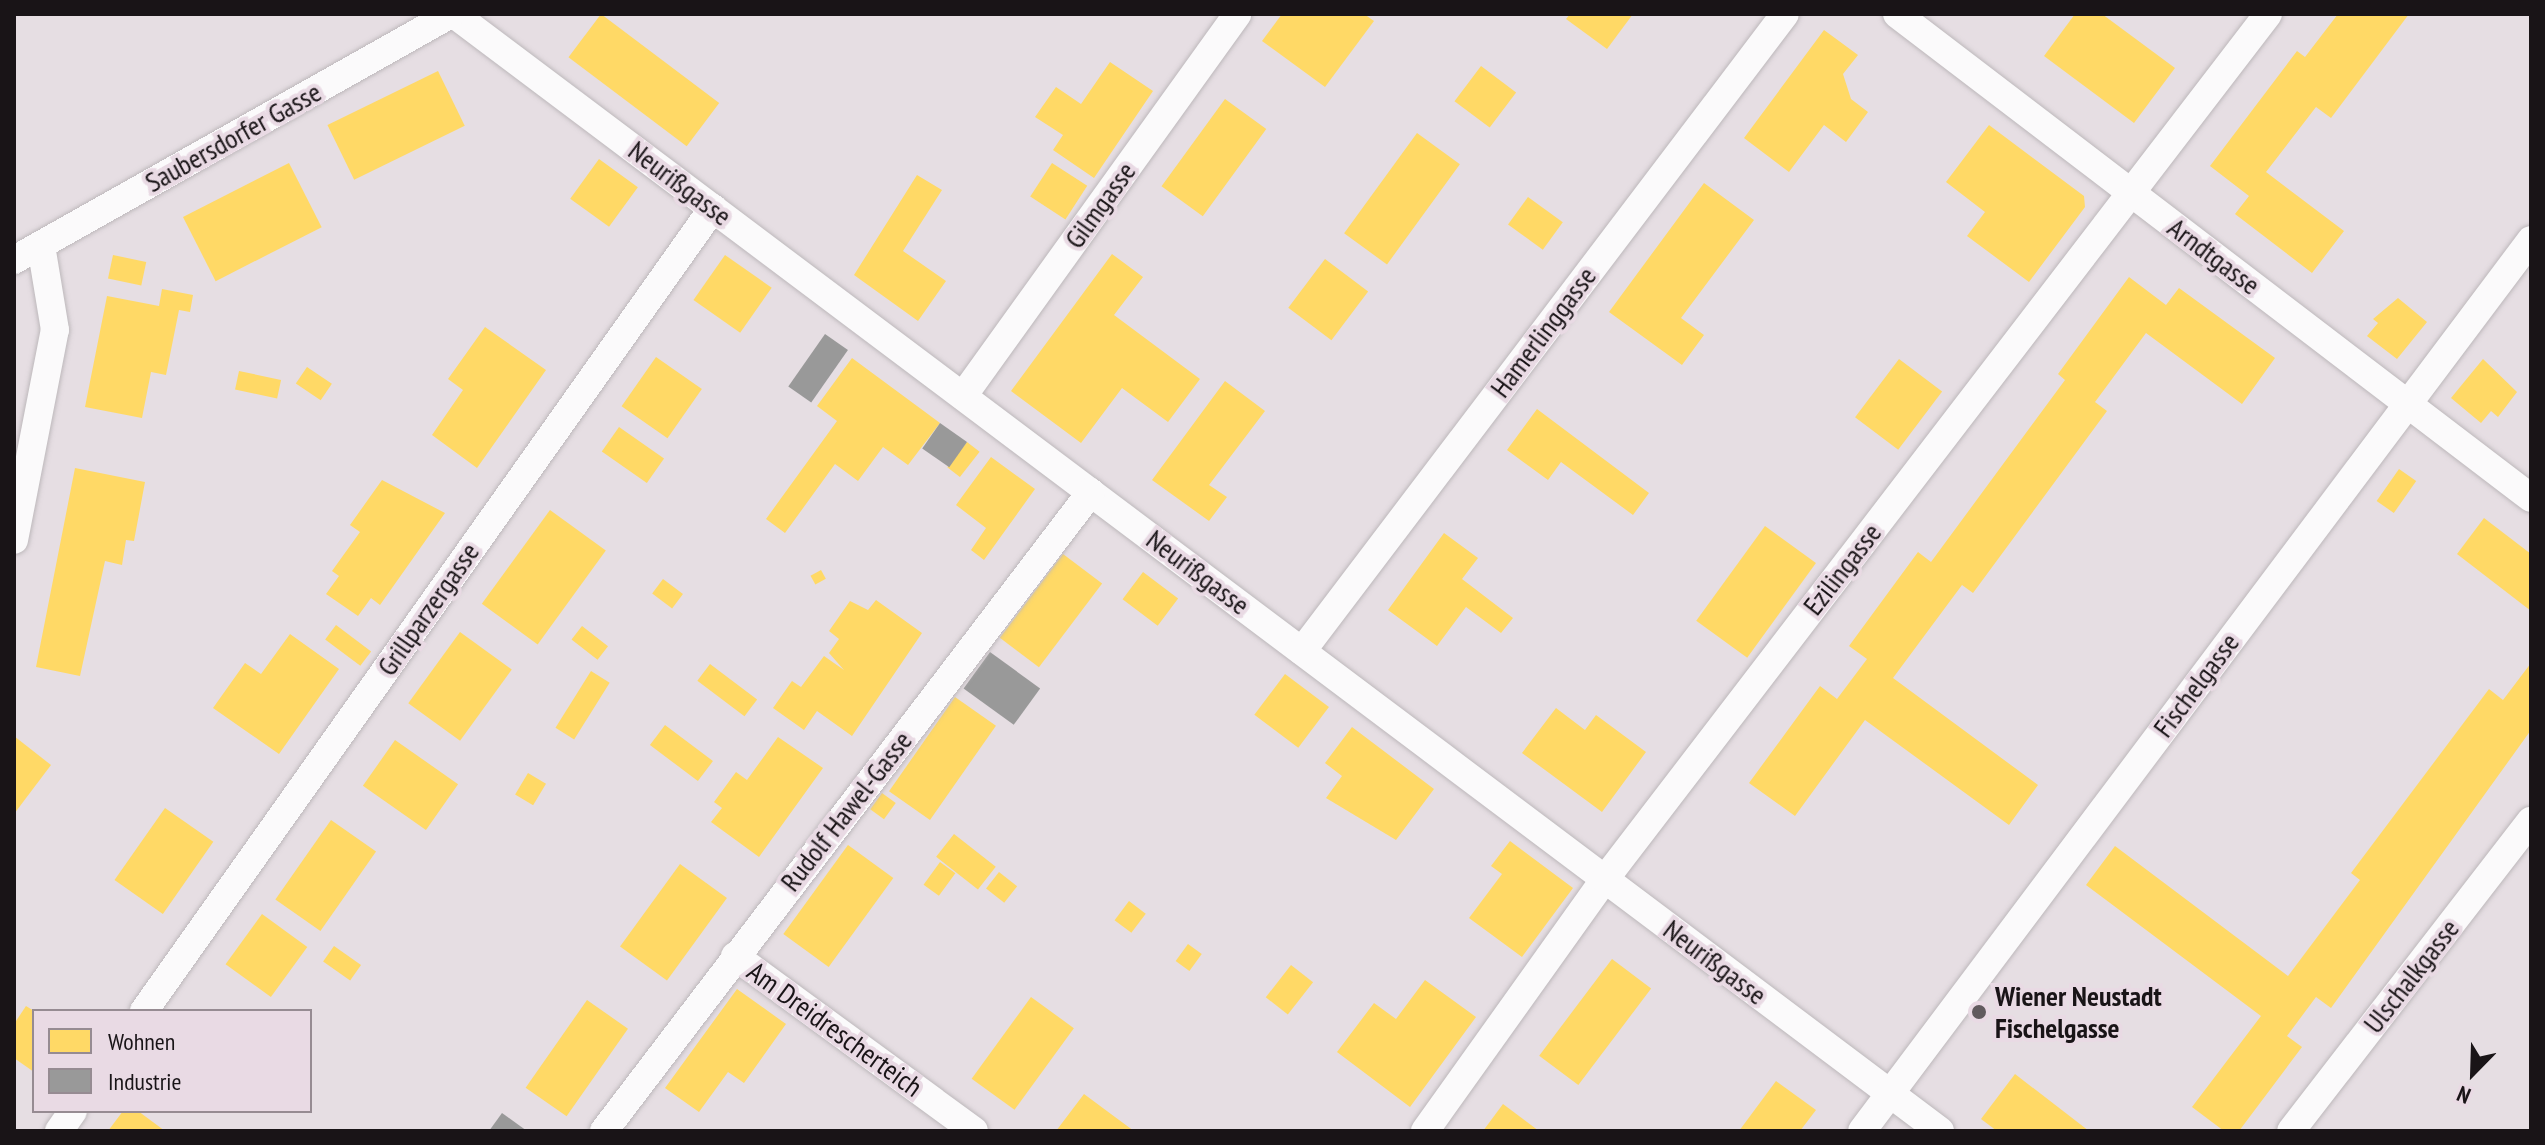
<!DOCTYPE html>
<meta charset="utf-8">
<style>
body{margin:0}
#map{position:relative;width:2545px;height:1145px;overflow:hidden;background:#e6dee3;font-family:"PT Sans Narrow",sans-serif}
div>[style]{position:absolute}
.homes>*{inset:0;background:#ffd966;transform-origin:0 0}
.industry>*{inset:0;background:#999;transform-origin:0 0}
.roads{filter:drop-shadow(0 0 2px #bdb8bb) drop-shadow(0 0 2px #bdb8bb)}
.street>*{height:28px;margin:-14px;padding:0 14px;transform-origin:14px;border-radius:14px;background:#fbfafb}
.dots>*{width:22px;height:22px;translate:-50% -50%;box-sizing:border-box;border:4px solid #e9dae4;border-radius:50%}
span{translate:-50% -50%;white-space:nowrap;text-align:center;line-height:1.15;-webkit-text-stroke:8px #e9dae4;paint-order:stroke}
.street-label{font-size:28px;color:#191417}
.poi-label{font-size:28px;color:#191417;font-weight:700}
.left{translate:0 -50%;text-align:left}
.frame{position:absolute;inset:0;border:16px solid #191417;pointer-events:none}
.legend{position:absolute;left:32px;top:1009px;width:280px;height:104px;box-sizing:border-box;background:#e9dae4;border:2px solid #968b92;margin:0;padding:10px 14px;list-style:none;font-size:24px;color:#191417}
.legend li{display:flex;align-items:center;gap:16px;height:40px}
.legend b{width:40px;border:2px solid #968b92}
.north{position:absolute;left:2433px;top:1033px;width:80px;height:80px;-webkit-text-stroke:6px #e9dae4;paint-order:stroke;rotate:203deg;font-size:22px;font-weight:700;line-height:32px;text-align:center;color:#191417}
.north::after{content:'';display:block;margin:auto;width:28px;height:36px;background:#191417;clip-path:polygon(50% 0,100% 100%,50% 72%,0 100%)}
</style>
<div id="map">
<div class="homes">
<i style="left:601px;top:14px;width:148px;height:54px;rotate:37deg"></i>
<i style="clip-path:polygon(1282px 14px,1364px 14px,1374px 21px,1325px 87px,1262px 41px)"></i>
<i style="clip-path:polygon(1570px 14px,1633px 14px,1607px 49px,1566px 19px)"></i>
<i style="clip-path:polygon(2075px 14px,2102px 14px,2175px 68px,2134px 123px,2044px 56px)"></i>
<i style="clip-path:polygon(2338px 14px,2409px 14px,2331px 118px,2316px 107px,2266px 172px,2344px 231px,2312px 273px,2235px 214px,2249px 196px,2210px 166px,2297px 51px,2305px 57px)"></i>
<i style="clip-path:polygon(1824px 30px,1858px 55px,1843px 74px,1851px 99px,1868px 112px,1846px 142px,1824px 125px,1789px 172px,1744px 138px)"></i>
<i style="clip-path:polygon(1110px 62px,1153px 91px,1094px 178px,1053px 150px,1063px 135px,1035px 117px,1056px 87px,1081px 104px)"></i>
<i style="left:1481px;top:66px;width:44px;height:44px;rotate:37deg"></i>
<i style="left:438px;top:71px;width:61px;height:123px;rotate:64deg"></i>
<i style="left:1225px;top:99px;width:51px;height:108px;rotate:36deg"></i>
<i style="clip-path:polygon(1989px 125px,2084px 196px,2085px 207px,2029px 282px,1967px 236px,1985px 212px,1946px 182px)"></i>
<i style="left:1417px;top:133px;width:53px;height:124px;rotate:36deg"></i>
<i style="left:599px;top:159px;width:48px;height:49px;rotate:36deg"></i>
<i style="left:289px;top:163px;width:72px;height:119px;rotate:63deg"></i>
<i style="left:1052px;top:163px;width:42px;height:40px;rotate:33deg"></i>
<i style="clip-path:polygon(917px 175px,942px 190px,903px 251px,946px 281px,918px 321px,854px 275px)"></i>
<i style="clip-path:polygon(1704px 183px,1754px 220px,1681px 318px,1704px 335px,1682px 365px,1609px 312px)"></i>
<i style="left:1528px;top:197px;width:43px;height:34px;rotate:36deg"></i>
<i style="clip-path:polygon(1112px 254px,1143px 277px,1114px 315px,1200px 379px,1168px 422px,1122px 388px,1081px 443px,1011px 391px)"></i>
<i style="left:113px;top:255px;width:34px;height:24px;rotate:12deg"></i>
<i style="left:725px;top:255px;width:57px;height:55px;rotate:35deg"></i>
<i style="left:1325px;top:259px;width:54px;height:61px;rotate:37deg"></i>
<i style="clip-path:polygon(2129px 277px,2166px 305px,2179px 288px,2275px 358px,2242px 404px,2146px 333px,2095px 402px,2107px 411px,1973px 593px,1962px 585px,1893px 678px,2038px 785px,2009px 825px,1865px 720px,1795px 816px,1749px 783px,1820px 686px,1837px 699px,1867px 659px,1849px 646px,1918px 552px,1931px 562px,2065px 380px,2058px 374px)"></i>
<i style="clip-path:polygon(162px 289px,193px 295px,190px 312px,179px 310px,166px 375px,151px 372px,142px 418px,85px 407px,107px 296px,159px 306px)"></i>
<i style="clip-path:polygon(2398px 298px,2427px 322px,2397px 359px,2367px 336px,2378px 323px,2373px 319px)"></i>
<i style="clip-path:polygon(485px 327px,546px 370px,477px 468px,432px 435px,463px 390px,448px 379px)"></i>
<i style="left:656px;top:357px;width:56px;height:60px;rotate:35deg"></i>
<i style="clip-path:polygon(852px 358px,940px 423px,908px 465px,883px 447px,858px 481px,835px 464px,785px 533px,766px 519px,837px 421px,817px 406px)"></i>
<i style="left:1899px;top:359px;width:54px;height:73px;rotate:37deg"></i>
<i style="clip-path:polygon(2483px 359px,2517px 392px,2498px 417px,2491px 411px,2481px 423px,2451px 398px)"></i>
<i style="left:307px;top:367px;width:30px;height:20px;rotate:34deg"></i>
<i style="left:239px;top:371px;width:43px;height:19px;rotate:12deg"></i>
<i style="clip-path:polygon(1225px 381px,1265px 411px,1209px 485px,1227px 497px,1209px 521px,1152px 480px)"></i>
<i style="clip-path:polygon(1537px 409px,1649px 493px,1633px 515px,1561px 462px,1548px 480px,1507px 450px)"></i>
<i style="left:619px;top:427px;width:55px;height:30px;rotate:35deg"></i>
<i style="left:967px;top:442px;width:16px;height:32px;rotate:38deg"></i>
<i style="clip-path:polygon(991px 457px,1035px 489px,984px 560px,971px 550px,986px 528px,956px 505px)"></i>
<i style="clip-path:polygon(75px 468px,145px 482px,134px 541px,126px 540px,122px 565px,105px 561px,80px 676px,36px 667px)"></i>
<i style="left:2399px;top:469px;width:21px;height:39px;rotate:35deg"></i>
<i style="clip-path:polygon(382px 480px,445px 513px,380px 605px,371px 598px,358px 616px,326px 594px,339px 576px,332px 571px,360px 532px,350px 525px)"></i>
<i style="left:550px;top:510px;width:69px;height:116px;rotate:36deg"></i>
<i style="clip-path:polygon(2484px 518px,2531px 554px,2531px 611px,2457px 554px)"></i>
<i style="left:1765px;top:526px;width:63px;height:117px;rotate:36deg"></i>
<i style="clip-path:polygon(1444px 533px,1478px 558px,1462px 579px,1513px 618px,1501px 633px,1466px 607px,1437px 646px,1388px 610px)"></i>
<i style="left:1063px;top:554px;width:49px;height:105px;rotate:37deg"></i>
<i style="left:821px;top:570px;width:10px;height:12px;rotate:61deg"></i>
<i style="left:1143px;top:572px;width:44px;height:34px;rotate:37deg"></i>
<i style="left:663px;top:579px;width:25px;height:18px;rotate:37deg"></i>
<i style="clip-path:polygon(876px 600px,922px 633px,852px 736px,817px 711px,804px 730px,773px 708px,792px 681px,801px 687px,824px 656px,844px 670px,829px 653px,839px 639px,829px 631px,850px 601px,868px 610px)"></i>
<i style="left:336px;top:625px;width:44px;height:18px;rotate:37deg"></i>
<i style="left:582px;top:626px;width:33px;height:17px;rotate:38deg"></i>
<i style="left:460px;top:632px;width:64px;height:88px;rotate:36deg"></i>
<i style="clip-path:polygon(290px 634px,339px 669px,279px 754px,213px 708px,245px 663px,261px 674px)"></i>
<i style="clip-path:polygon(2531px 663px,2531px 730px,2331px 1008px,2316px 997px,2287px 1036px,2302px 1047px,2239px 1131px,2224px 1131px,2192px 1107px,2261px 1016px,2086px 885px,2115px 846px,2288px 976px,2360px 880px,2351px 873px,2489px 689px,2503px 700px)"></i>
<i style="left:710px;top:664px;width:59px;height:21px;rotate:37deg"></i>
<i style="left:591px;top:671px;width:22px;height:67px;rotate:32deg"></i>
<i style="left:1285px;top:674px;width:55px;height:51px;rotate:37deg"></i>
<i style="left:955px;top:697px;width:50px;height:115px;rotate:35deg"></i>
<i style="clip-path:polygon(1556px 708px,1585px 730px,1596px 715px,1646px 752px,1602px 812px,1522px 753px)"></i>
<i style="left:665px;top:725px;width:60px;height:25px;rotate:37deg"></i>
<i style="clip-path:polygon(1352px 727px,1434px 789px,1396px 840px,1326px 798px,1342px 776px,1325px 763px)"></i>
<i style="clip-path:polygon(14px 736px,51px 765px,14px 814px)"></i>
<i style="clip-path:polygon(778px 737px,823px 768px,759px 857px,711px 822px,722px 808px,714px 802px,736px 772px,747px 780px)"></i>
<i style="left:395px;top:740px;width:77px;height:56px;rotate:35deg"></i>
<i style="left:528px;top:773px;width:21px;height:25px;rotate:31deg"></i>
<i style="left:882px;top:793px;width:17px;height:20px;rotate:36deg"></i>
<i style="left:165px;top:808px;width:59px;height:88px;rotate:35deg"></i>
<i style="left:331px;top:820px;width:55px;height:97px;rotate:35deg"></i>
<i style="left:954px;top:834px;width:53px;height:29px;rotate:38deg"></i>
<i style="clip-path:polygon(1510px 841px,1573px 888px,1522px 957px,1469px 918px,1502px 874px,1491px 866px)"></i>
<i style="left:848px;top:845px;width:56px;height:110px;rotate:36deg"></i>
<i style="left:940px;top:862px;width:19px;height:28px;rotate:36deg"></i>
<i style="left:680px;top:864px;width:58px;height:102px;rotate:36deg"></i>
<i style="left:999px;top:872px;width:23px;height:21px;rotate:38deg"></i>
<i style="left:1129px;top:901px;width:21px;height:24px;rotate:37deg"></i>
<i style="left:262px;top:914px;width:56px;height:62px;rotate:36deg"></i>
<i style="left:1188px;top:944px;width:17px;height:21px;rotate:36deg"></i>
<i style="left:334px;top:946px;width:33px;height:19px;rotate:35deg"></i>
<i style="left:1612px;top:959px;width:49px;height:121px;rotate:37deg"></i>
<i style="left:1291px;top:965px;width:28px;height:41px;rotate:38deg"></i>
<i style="clip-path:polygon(1425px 980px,1476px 1017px,1410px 1107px,1337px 1052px,1374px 1003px,1396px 1019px)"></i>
<i style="clip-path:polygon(737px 989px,786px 1024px,744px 1083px,728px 1072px,699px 1112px,665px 1088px)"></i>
<i style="left:1031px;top:997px;width:53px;height:101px;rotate:36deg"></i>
<i style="left:587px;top:1000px;width:50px;height:107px;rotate:35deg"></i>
<i style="clip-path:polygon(26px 1006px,34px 1011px,34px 1072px,14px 1058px,14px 1024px)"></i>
<i style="clip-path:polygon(2015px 1074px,2089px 1131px,1997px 1131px,1981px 1119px)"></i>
<i style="clip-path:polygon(1776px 1081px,1816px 1110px,1800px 1131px,1739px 1131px)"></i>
<i style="clip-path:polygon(1084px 1094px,1115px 1117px,1134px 1131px,1056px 1131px)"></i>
<i style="clip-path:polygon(1503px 1104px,1539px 1131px,1483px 1131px)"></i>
<i style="clip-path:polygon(123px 1111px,138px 1111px,165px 1131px,108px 1131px)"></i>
</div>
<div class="industry">
<i style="left:825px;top:334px;width:28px;height:64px;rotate:35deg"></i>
<i style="left:940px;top:423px;width:33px;height:31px;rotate:35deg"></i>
<i style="left:990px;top:652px;width:62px;height:45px;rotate:36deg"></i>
<i style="clip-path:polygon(502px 1113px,527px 1131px,489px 1131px)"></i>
</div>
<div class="roads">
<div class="street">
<i style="left:454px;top:14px;width:1859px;rotate:36.93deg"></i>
<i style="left:1897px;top:14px;width:798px;rotate:37.36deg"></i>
<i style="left:14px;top:260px;width:501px;rotate:-29.38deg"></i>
<i style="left:963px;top:396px;width:470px;rotate:-54.3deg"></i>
<i style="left:14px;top:540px;width:214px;rotate:-79deg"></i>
<i style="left:55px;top:330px;width:86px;rotate:-99.4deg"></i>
<i style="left:1302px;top:651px;width:799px;rotate:-52.83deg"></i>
<i style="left:735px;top:956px;width:296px;rotate:36.2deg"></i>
<i style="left:144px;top:1011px;width:984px;rotate:-54.68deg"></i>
<i style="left:59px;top:1131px;width:24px;rotate:-55deg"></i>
<i style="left:604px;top:1131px;width:803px;rotate:-52.69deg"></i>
<i style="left:1425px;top:1131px;width:310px;rotate:-54.5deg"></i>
<i style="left:1605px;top:879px;width:1090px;rotate:-52.53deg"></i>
<i style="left:1862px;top:1131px;width:1114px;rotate:-53.1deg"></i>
<i style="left:2291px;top:1131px;width:392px;rotate:-52.3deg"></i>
</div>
</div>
<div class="dots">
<i style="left:1979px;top:1012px;background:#615b5e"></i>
</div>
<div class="street-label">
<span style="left:233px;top:137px;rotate:-29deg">Saubersdorfer Gasse</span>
<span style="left:680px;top:183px;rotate:37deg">Neurißgasse</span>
<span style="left:1100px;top:205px;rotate:-54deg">Gilmgasse</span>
<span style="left:2214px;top:256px;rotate:37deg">Arndtgasse</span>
<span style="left:1543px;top:332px;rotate:-53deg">Hamerlinggasse</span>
<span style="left:1842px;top:569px;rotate:-52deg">Ezilingasse</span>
<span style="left:1198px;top:572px;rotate:37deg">Neurißgasse</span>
<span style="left:428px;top:609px;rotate:-55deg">Grillparzergasse</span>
<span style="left:2196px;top:685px;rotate:-53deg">Fischelgasse</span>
<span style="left:846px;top:811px;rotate:-52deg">Rudolf Hawel-Gasse</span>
<span style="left:1715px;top:962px;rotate:37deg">Neurißgasse</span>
<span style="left:2411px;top:976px;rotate:-52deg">Ulschalkgasse</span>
<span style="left:835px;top:1029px;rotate:36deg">Am Dreidrescherteich</span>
</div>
<div class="poi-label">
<span class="left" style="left:1995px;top:1012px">Wiener Neustadt<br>Fischelgasse</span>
</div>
<div class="frame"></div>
<ul class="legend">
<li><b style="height:22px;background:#ffd966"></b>Wohnen</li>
<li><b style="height:22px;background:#999"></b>Industrie</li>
</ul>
<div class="north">N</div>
</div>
